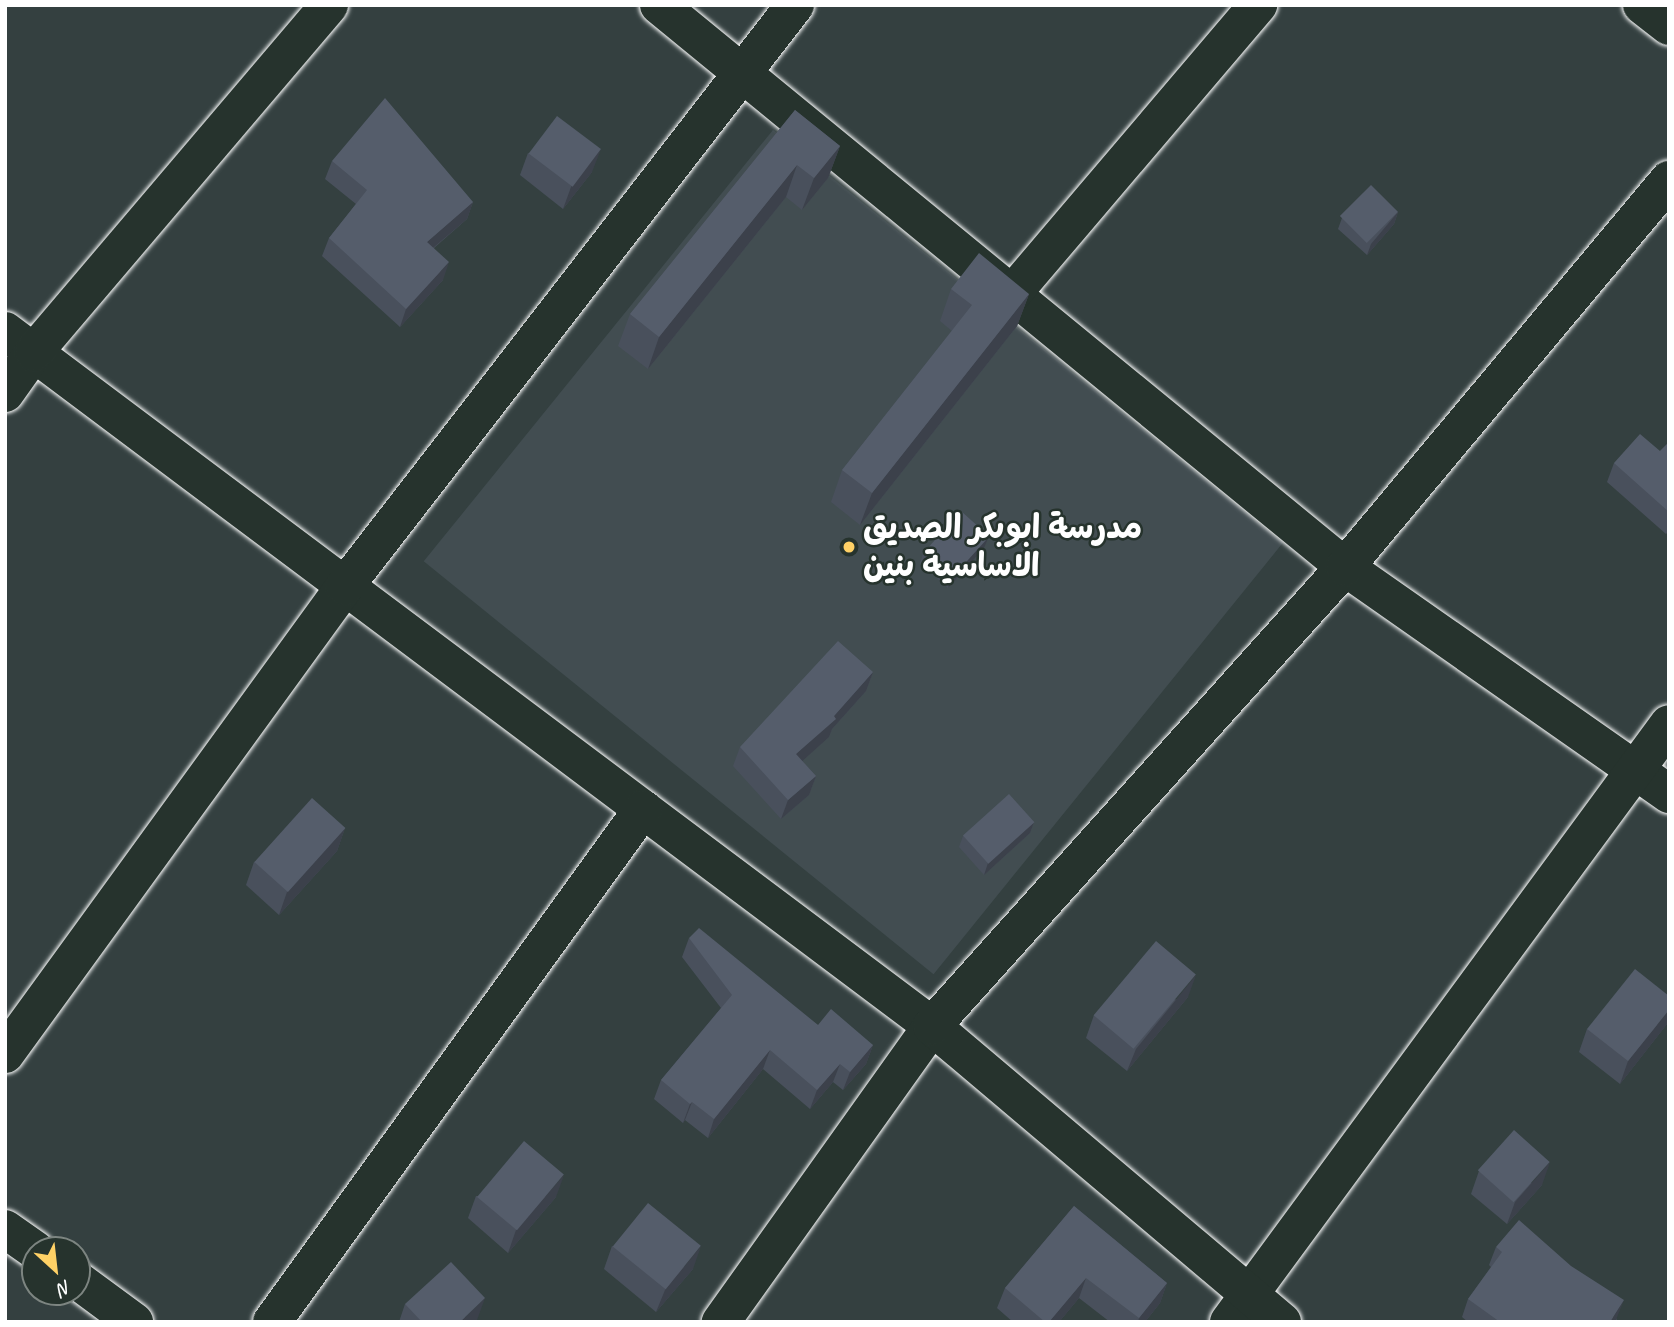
<!DOCTYPE html>
<meta charset="utf-8">
<style>
body{margin:0}
#map{position:relative;width:1674px;height:1327px;overflow:hidden;background:#344040;font-family:Caveat,"Playpen Sans Arabic",sans-serif}
div>[style]{position:absolute}
.built>*{inset:0;background:#424d51;transform-origin:0 0}
.roads{filter:drop-shadow(0 0 2px #fff) drop-shadow(0 0 2px #fff)}
.minor>*{height:38px;margin:-19px;padding:0 19px;transform-origin:19px;border-radius:19px;background:#26332d}
.wall>*{inset:0;background:#49505c}
.shaded-wall>*{inset:0;background:#3c414b}
.building>*{inset:0;background:#555d6b;transform-origin:0 0}
.dots>*{width:19px;height:19px;translate:-50% -50%;box-sizing:border-box;border:4px solid #26332d;border-radius:50%}
span{translate:-50% -50%;white-space:nowrap;text-align:center;line-height:1.15;-webkit-text-stroke:5px #26332d;paint-order:stroke}
.poi-label{font-size:33px;color:#fff;font-weight:700}
.left{translate:0 -50%;text-align:left}
.frame{position:absolute;inset:0;border:7px solid #fff;pointer-events:none}
.north{position:absolute;left:21px;top:1236px;width:70px;height:70px;box-sizing:border-box;background:#26332d;border:2px solid #7d8581;border-radius:50%;rotate:153deg;font-size:19px;font-weight:700;line-height:28px;text-align:center;color:#fff}
.north::after{content:'';display:block;margin:auto;width:24px;height:32px;background:#ffd166;clip-path:polygon(50% 0,100% 100%,50% 72%,0 100%)}
</style>
<div id="map">
<div class="built">
<i style="left:773px;top:130px;width:656px;height:555px;rotate:39deg"></i>
</div>
<div class="roads">
<div class="minor">
<i style="left:659px;top:5px;width:887px;rotate:39.33deg"></i>
<i style="left:1345px;top:567px;width:396px;rotate:35deg"></i>
<i style="left:1642px;top:5px;width:34px;rotate:38deg"></i>
<i style="left:1012px;top:294px;width:380px;rotate:-49.6deg"></i>
<i style="left:5px;top:331px;width:1159px;rotate:36.86deg"></i>
<i style="left:932px;top:1026px;width:364px;rotate:125.5deg"></i>
<i style="left:5px;top:393px;width:50px;rotate:-54.7deg"></i>
<i style="left:34px;top:352px;width:455px;rotate:-49.6deg"></i>
<i style="left:5px;top:1054px;width:578px;rotate:-54deg"></i>
<i style="left:345px;top:586px;width:735px;rotate:-52.24deg"></i>
<i style="left:5px;top:1229px;width:37px;rotate:35deg"></i>
<i style="left:77px;top:1280px;width:71px;rotate:36.4deg"></i>
<i style="left:272px;top:1322px;width:633px;rotate:-54.13deg"></i>
<i style="left:1229px;top:1322px;width:742px;rotate:-53.65deg"></i>
<i style="left:1282px;top:1322px;width:458px;rotate:-139.8deg"></i>
<i style="left:932px;top:1026px;width:617px;rotate:-48.02deg"></i>
<i style="left:1345px;top:567px;width:505px;rotate:-50.06deg"></i>
</div>
</div>
<div class="wall">
<i style="clip-path:polygon(795px 110px,840px 146px,828px 178px,802px 210px,786px 197px,648px 369px,618px 346px,630px 314px)"></i>
<i style="clip-path:polygon(528px 153px,592px 172px,563px 209px,520px 175px)"></i>
<i style="clip-path:polygon(332px 161px,473px 202px,467px 219px,434px 248px,443px 280px,400px 327px,322px 256px,329px 238px,356px 204px,325px 179px)"></i>
<i style="clip-path:polygon(1398px 212px,1394px 224px,1367px 255px,1338px 229px,1342px 218px)"></i>
<i style="clip-path:polygon(951px 289px,1029px 294px,1017px 326px,860px 525px,831px 502px,842px 470px,952px 331px,940px 321px)"></i>
<i style="clip-path:polygon(1669px 442px,1669px 531px,1666px 534px,1607px 482px,1614px 463px,1660px 451px)"></i>
<i style="clip-path:polygon(984px 548px,948px 588px,920px 563px,924px 551px)"></i>
<i style="clip-path:polygon(873px 672px,866px 691px,832px 729px,829px 737px,802px 761px,816px 776px,809px 795px,781px 819px,733px 766px,740px 747px)"></i>
<i style="clip-path:polygon(1034px 822px,1030px 833px,984px 875px,959px 847px,963px 836px)"></i>
<i style="clip-path:polygon(345px 828px,337px 851px,279px 915px,246px 885px,254px 862px)"></i>
<i style="clip-path:polygon(689px 938px,818px 1025px,873px 1045px,866px 1064px,843px 1090px,833px 1082px,810px 1109px,763px 1069px,708px 1138px,685px 1120px,683px 1123px,654px 1099px,661px 1080px,721px 1008px,682px 957px)"></i>
<i style="clip-path:polygon(1188px 997px,1127px 1071px,1086px 1038px,1094px 1015px)"></i>
<i style="clip-path:polygon(1667px 1024px,1620px 1084px,1579px 1052px,1587px 1029px)"></i>
<i style="clip-path:polygon(1479px 1171px,1542px 1185px,1507px 1224px,1471px 1194px)"></i>
<i style="clip-path:polygon(476px 1196px,556px 1197px,508px 1253px,468px 1218px)"></i>
<i style="clip-path:polygon(1074px 1206px,1167px 1283px,1160px 1303px,1145px 1322px,1110px 1322px,1079px 1298px,1059px 1322px,1013px 1322px,997px 1308px,1005px 1288px)"></i>
<i style="clip-path:polygon(612px 1246px,693px 1269px,656px 1312px,604px 1269px)"></i>
<i style="clip-path:polygon(1496px 1247px,1617px 1319px,1615px 1322px,1468px 1322px,1462px 1317px,1468px 1299px,1491px 1267px,1489px 1265px)"></i>
<i style="clip-path:polygon(405px 1304px,477px 1320px,476px 1322px,399px 1322px)"></i>
</div>
<div class="shaded-wall">
<i style="clip-path:polygon(840px 146px,828px 178px,802px 210px,814px 178px)"></i>
<i style="clip-path:polygon(601px 149px,592px 172px,563px 209px,571px 187px)"></i>
<i style="clip-path:polygon(797px 165px,786px 197px,648px 369px,659px 337px)"></i>
<i style="clip-path:polygon(473px 202px,467px 219px,420px 259px,427px 242px)"></i>
<i style="clip-path:polygon(1398px 212px,1394px 224px,1367px 255px,1371px 244px)"></i>
<i style="clip-path:polygon(449px 262px,443px 280px,400px 327px,406px 309px)"></i>
<i style="clip-path:polygon(1029px 294px,1017px 326px,860px 525px,872px 493px)"></i>
<i style="clip-path:polygon(989px 536px,984px 548px,948px 588px,952px 576px)"></i>
<i style="clip-path:polygon(873px 672px,866px 691px,832px 729px,829px 737px,789px 773px,796px 754px,834px 716px)"></i>
<i style="clip-path:polygon(816px 776px,809px 795px,781px 819px,788px 800px)"></i>
<i style="clip-path:polygon(1034px 822px,1030px 833px,984px 875px,988px 863px)"></i>
<i style="clip-path:polygon(345px 828px,337px 851px,279px 915px,287px 892px)"></i>
<i style="clip-path:polygon(1196px 975px,1188px 997px,1127px 1071px,1136px 1049px)"></i>
<i style="clip-path:polygon(1669px 1010px,1669px 1020px,1667px 1024px,1620px 1084px,1628px 1061px)"></i>
<i style="clip-path:polygon(873px 1045px,866px 1064px,843px 1090px,850px 1072px)"></i>
<i style="clip-path:polygon(770px 1050px,763px 1069px,708px 1138px,714px 1119px)"></i>
<i style="clip-path:polygon(840px 1064px,833px 1082px,810px 1109px,817px 1090px)"></i>
<i style="clip-path:polygon(692px 1102px,685px 1120px,683px 1123px,690px 1104px)"></i>
<i style="clip-path:polygon(1550px 1162px,1542px 1185px,1507px 1224px,1515px 1202px)"></i>
<i style="clip-path:polygon(564px 1175px,556px 1197px,508px 1253px,516px 1230px)"></i>
<i style="clip-path:polygon(701px 1246px,693px 1269px,656px 1312px,665px 1290px)"></i>
<i style="clip-path:polygon(1086px 1278px,1079px 1298px,1059px 1322px,1049px 1322px)"></i>
<i style="clip-path:polygon(1167px 1283px,1160px 1303px,1145px 1322px,1138px 1322px,1139px 1318px)"></i>
<i style="clip-path:polygon(485px 1298px,477px 1320px,476px 1322px,460px 1322px)"></i>
<i style="clip-path:polygon(1624px 1300px,1615px 1322px,1610px 1322px)"></i>
</div>
<div class="building">
<i style="clip-path:polygon(385px 98px,473px 202px,427px 242px,449px 262px,406px 309px,329px 238px,367px 190px,332px 161px)"></i>
<i style="clip-path:polygon(795px 110px,840px 146px,814px 178px,797px 165px,659px 337px,630px 314px)"></i>
<i style="left:557px;top:116px;width:55px;height:47px;rotate:37deg"></i>
<i style="left:1371px;top:185px;width:38px;height:44px;rotate:45deg"></i>
<i style="clip-path:polygon(979px 253px,1029px 294px,872px 493px,842px 470px,972px 305px,951px 289px)"></i>
<i style="clip-path:polygon(1640px 434px,1660px 451px,1669px 442px,1669px 512px,1614px 463px)"></i>
<i style="left:961px;top:511px;width:38px;height:54px;rotate:42deg"></i>
<i style="clip-path:polygon(838px 641px,873px 672px,834px 716px,836px 719px,796px 754px,816px 776px,788px 800px,740px 747px)"></i>
<i style="left:1009px;top:794px;width:38px;height:62px;rotate:48deg"></i>
<i style="left:312px;top:798px;width:45px;height:86px;rotate:42deg"></i>
<i style="clip-path:polygon(699px 928px,818px 1025px,831px 1009px,873px 1045px,850px 1072px,840px 1064px,817px 1090px,770px 1050px,714px 1119px,692px 1102px,690px 1104px,661px 1080px,732px 995px,689px 938px)"></i>
<i style="left:1156px;top:941px;width:52px;height:97px;rotate:40deg"></i>
<i style="clip-path:polygon(1635px 969px,1669px 996px,1669px 1010px,1628px 1061px,1587px 1029px)"></i>
<i style="left:1514px;top:1130px;width:48px;height:54px;rotate:42deg"></i>
<i style="left:524px;top:1141px;width:52px;height:73px;rotate:40deg"></i>
<i style="left:648px;top:1203px;width:68px;height:56px;rotate:39deg"></i>
<i style="clip-path:polygon(1074px 1206px,1167px 1283px,1139px 1318px,1086px 1278px,1049px 1322px,1045px 1322px,1005px 1288px)"></i>
<i style="clip-path:polygon(1519px 1220px,1571px 1266px,1624px 1300px,1610px 1322px,1500px 1322px,1468px 1299px,1502px 1252px,1496px 1247px)"></i>
<i style="clip-path:polygon(451px 1262px,485px 1298px,460px 1322px,422px 1322px,405px 1304px)"></i>
</div>
<div class="dots">
<i style="left:849px;top:547px;background:#ffd166"></i>
</div>
<div class="poi-label">
<span class="left" style="left:863px;top:547px">مدرسة ابوبكر الصديق<br>الاساسية بنين</span>
</div>
<div class="frame"></div>
<div class="north">N</div>
</div>
